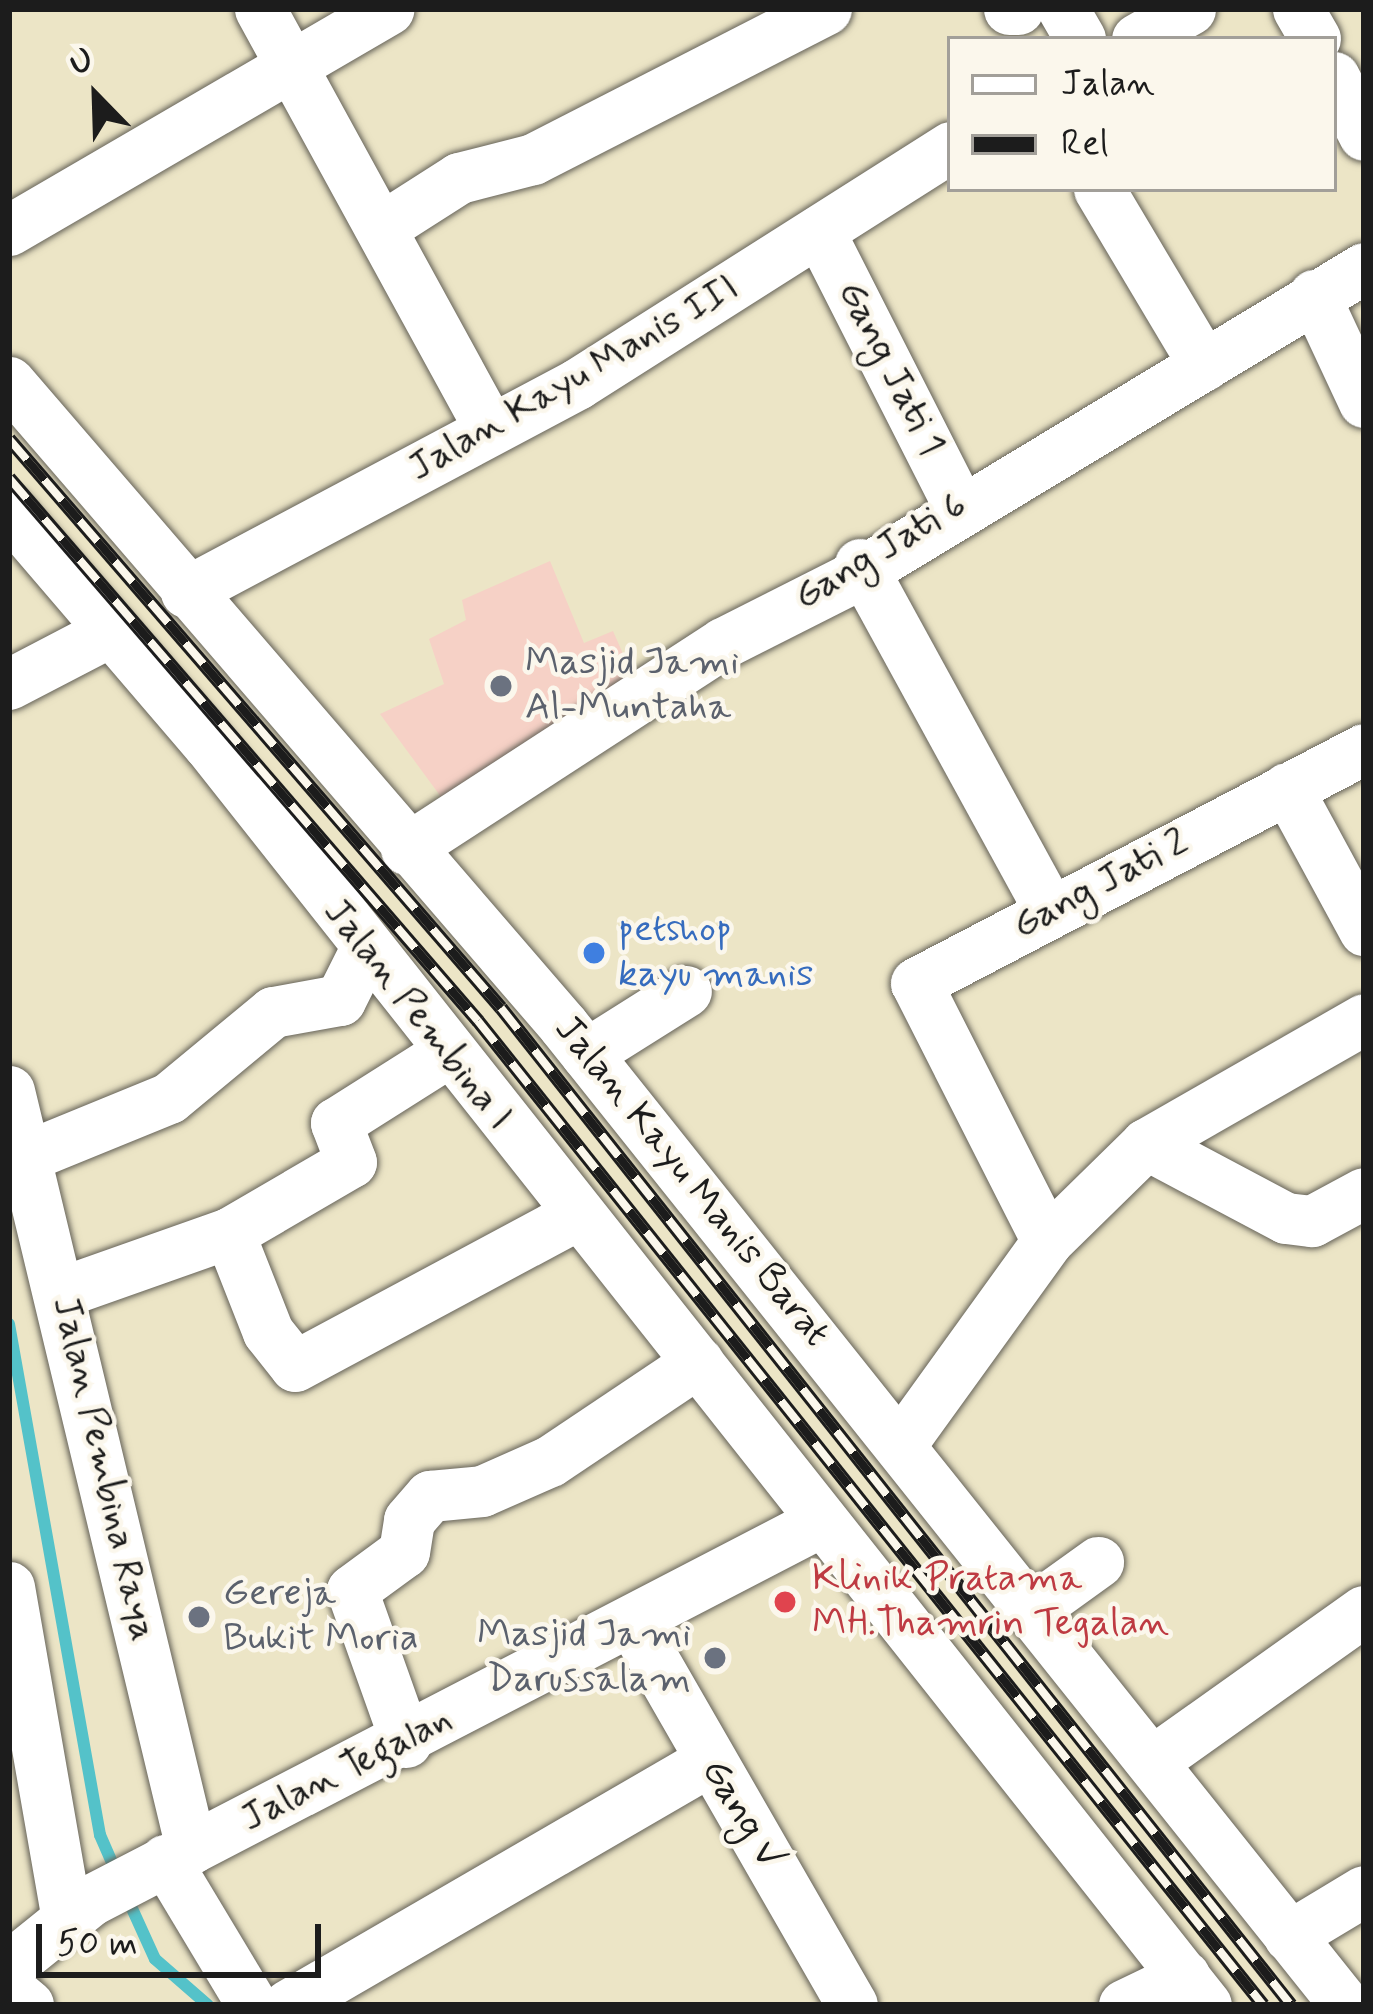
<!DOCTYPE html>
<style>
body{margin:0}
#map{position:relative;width:1373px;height:2014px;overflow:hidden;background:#ece5c6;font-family:Mynerve,sans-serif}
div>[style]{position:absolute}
.built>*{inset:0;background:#f6d1c6}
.stream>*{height:12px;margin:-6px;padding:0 6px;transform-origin:6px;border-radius:6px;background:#54c2c9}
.roads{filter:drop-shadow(0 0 3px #656258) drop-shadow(0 0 3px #656258)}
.minor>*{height:51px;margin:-25.5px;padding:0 25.5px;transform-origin:25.5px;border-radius:25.5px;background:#fff}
.rail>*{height:14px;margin-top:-7px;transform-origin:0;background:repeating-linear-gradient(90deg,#fbf7ec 0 27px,#1c1c1c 0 54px);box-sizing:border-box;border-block:3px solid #1c1c1c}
.dots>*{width:33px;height:33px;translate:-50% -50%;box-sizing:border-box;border:6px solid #fbf7ec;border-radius:50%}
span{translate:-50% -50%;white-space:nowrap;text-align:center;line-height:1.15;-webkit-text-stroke:9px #fbf7ec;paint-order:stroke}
.street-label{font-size:39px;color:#1c1c1c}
.worship-label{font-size:39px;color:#5b616d}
.left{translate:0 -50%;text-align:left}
.right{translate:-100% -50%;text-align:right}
.shop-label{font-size:39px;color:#366cbe}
.health-label{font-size:39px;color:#be3a42}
.frame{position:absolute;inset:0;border:12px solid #1c1c1c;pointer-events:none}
.legend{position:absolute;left:947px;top:36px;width:390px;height:156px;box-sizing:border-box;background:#fbf7ec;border:3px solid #a29f99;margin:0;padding:15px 21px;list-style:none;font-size:36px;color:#1c1c1c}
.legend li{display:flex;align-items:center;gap:24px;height:60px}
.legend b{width:60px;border:3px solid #a29f99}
.north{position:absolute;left:36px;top:36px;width:120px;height:120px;-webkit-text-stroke:9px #fbf7ec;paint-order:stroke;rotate:337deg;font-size:33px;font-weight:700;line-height:48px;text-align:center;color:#1c1c1c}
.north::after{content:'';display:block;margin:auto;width:42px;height:54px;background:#1c1c1c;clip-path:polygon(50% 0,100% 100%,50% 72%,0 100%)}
.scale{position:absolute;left:36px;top:1924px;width:285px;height:54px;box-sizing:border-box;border:6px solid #1c1c1c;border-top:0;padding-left:15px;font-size:36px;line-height:42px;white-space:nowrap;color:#1c1c1c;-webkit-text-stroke:9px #fbf7ec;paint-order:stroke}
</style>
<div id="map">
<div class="built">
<i style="clip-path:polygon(550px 561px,584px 643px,613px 631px,638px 688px,444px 801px,380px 714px,444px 684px,429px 639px,466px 620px,462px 600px)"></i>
</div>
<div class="stream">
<i style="left:9px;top:1324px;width:519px;rotate:79.9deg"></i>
<i style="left:100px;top:1835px;width:43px;rotate:66.4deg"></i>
<i style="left:125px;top:1893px;width:72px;rotate:65.6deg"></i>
<i style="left:155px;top:1959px;width:70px;rotate:41deg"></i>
</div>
<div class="roads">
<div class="minor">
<i style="left:260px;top:9px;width:479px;rotate:61.3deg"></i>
<i style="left:1009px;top:9px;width:9px"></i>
<i style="left:1063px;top:9px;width:34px;rotate:60deg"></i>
<i style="left:1298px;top:9px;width:34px;rotate:60deg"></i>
<i style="left:1137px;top:39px;width:61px;rotate:-29.5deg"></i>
<i style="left:1334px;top:77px;width:65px;rotate:62.7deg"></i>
<i style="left:1099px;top:189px;width:205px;rotate:59.2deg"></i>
<i style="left:387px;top:224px;width:85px;rotate:-32.6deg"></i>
<i style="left:459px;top:178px;width:76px;rotate:-14.4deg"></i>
<i style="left:533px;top:159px;width:329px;rotate:-27.1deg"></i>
<i style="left:9px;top:230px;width:439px;rotate:-30.2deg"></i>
<i style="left:819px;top:231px;width:309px;rotate:63.1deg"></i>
<i style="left:1314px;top:295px;width:118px;rotate:65deg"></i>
<i style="left:9px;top:382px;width:849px;rotate:49.25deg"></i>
<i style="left:563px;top:1025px;width:1254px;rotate:51.41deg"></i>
<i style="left:9px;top:512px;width:306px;rotate:49.4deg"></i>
<i style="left:208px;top:744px;width:1608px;rotate:51.64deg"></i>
<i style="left:860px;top:564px;width:396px;rotate:61.3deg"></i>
<i style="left:186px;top:592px;width:443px;rotate:-28deg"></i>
<i style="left:577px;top:384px;width:442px;rotate:-32.4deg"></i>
<i style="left:9px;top:684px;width:115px;rotate:-27.5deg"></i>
<i style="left:1287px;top:788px;width:162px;rotate:61.5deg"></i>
<i style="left:406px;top:849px;width:378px;rotate:-33deg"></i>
<i style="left:723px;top:643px;width:138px;rotate:-26.8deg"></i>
<i style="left:846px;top:581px;width:605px;rotate:-31.14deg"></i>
<i style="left:586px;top:1054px;width:118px;rotate:-32.2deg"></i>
<i style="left:9px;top:1091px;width:779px;rotate:76.48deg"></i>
<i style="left:1146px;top:1144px;width:158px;rotate:27.9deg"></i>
<i style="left:1286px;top:1218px;width:26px;rotate:7deg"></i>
<i style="left:1312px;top:1221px;width:59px;rotate:-28.3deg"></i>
<i style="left:27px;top:1156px;width:153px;rotate:-22.2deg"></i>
<i style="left:169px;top:1098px;width:135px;rotate:-39.6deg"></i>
<i style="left:273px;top:1012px;width:68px;rotate:-10.2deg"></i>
<i style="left:340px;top:1000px;width:56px;rotate:-63.4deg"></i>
<i style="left:229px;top:1233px;width:106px;rotate:68.5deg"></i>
<i style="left:268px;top:1332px;width:43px;rotate:51.5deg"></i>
<i style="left:295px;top:1366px;width:320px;rotate:-28.2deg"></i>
<i style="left:1047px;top:1241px;width:289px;rotate:-116.9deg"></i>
<i style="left:916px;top:983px;width:505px;rotate:-27.58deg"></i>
<i style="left:62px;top:1292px;width:177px;rotate:-19.5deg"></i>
<i style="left:229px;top:1233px;width:141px;rotate:-30.2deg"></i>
<i style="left:351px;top:1162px;width:42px;rotate:-111deg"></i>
<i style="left:336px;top:1123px;width:129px;rotate:-32.3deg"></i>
<i style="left:903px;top:1441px;width:246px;rotate:-54.2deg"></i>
<i style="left:1047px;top:1241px;width:139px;rotate:-44.4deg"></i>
<i style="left:1146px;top:1144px;width:251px;rotate:-29.8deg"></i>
<i style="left:9px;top:1587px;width:333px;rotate:80.1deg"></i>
<i style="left:1034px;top:1608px;width:79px;rotate:-35.7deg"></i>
<i style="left:633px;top:1624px;width:439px;rotate:60.1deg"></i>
<i style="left:406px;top:1742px;width:161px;rotate:-109.6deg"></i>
<i style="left:352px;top:1590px;width:64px;rotate:-36.2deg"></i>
<i style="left:404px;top:1552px;width:32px;rotate:-81deg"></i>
<i style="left:409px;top:1520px;width:32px;rotate:-49deg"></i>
<i style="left:430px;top:1496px;width:52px;rotate:-5.5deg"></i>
<i style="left:482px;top:1491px;width:74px;rotate:-23.8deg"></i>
<i style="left:550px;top:1461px;width:178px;rotate:-33.8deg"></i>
<i style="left:1154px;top:1760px;width:257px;rotate:-35.4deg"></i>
<i style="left:165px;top:1860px;width:169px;rotate:59deg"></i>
<i style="left:1289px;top:1936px;width:87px;rotate:-31deg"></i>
<i style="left:9px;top:1966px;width:105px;rotate:-38.8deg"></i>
<i style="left:91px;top:1900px;width:823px;rotate:-27.41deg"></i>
<i style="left:9px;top:1989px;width:25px;rotate:40deg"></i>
<i style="left:288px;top:2005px;width:485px;rotate:-30.1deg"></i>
<i style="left:1124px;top:2005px;width:67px;rotate:-25.8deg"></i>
</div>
</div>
<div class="rail">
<i style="left:9px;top:439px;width:752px;rotate:49.15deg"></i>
<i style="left:501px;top:1008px;width:1272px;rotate:51.61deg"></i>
<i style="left:9px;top:478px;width:718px;rotate:49.18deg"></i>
<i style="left:478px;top:1021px;width:1259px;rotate:51.42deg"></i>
</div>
<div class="dots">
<i style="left:501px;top:686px;background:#6b7280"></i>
<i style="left:594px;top:953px;background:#3f7fe0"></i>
<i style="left:785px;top:1602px;background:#e0444e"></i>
<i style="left:199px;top:1617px;background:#6b7280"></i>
<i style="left:715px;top:1658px;background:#6b7280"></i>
</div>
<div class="street-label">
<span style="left:890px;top:369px;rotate:63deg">Gang Jati 1</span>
<span style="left:574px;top:379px;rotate:-30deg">Jalan Kayu Manis III</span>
<span style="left:881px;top:552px;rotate:-31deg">Gang Jati 6</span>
<span style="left:1101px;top:885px;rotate:-28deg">Gang Jati 2</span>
<span style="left:417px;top:1015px;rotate:52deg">Jalan Pembina I</span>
<span style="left:691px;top:1182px;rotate:51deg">Jalan Kayu Manis Barat</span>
<span style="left:103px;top:1469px;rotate:77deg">Jalan Pembina Raya</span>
<span style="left:347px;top:1770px;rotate:-27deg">Jalan Tegalan</span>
<span style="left:741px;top:1815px;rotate:59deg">Gang V</span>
</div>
<div class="worship-label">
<span class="left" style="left:525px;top:686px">Masjid Jami<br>Al-Muntaha</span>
<span class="left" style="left:223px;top:1617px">Gereja<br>Bukit Moria</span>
<span class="right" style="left:691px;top:1658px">Masjid Jami<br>Darussalam</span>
</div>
<div class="shop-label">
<span class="left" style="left:618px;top:953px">petshop<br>kayu manis</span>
</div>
<div class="health-label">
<span class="left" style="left:812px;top:1602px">Klinik Pratama<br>MH.Thamrin Tegalan</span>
</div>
<div class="frame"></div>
<ul class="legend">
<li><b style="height:15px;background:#fff"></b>Jalan</li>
<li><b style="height:15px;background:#1c1c1c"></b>Rel</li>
</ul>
<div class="north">U</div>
<div class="scale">50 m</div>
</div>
